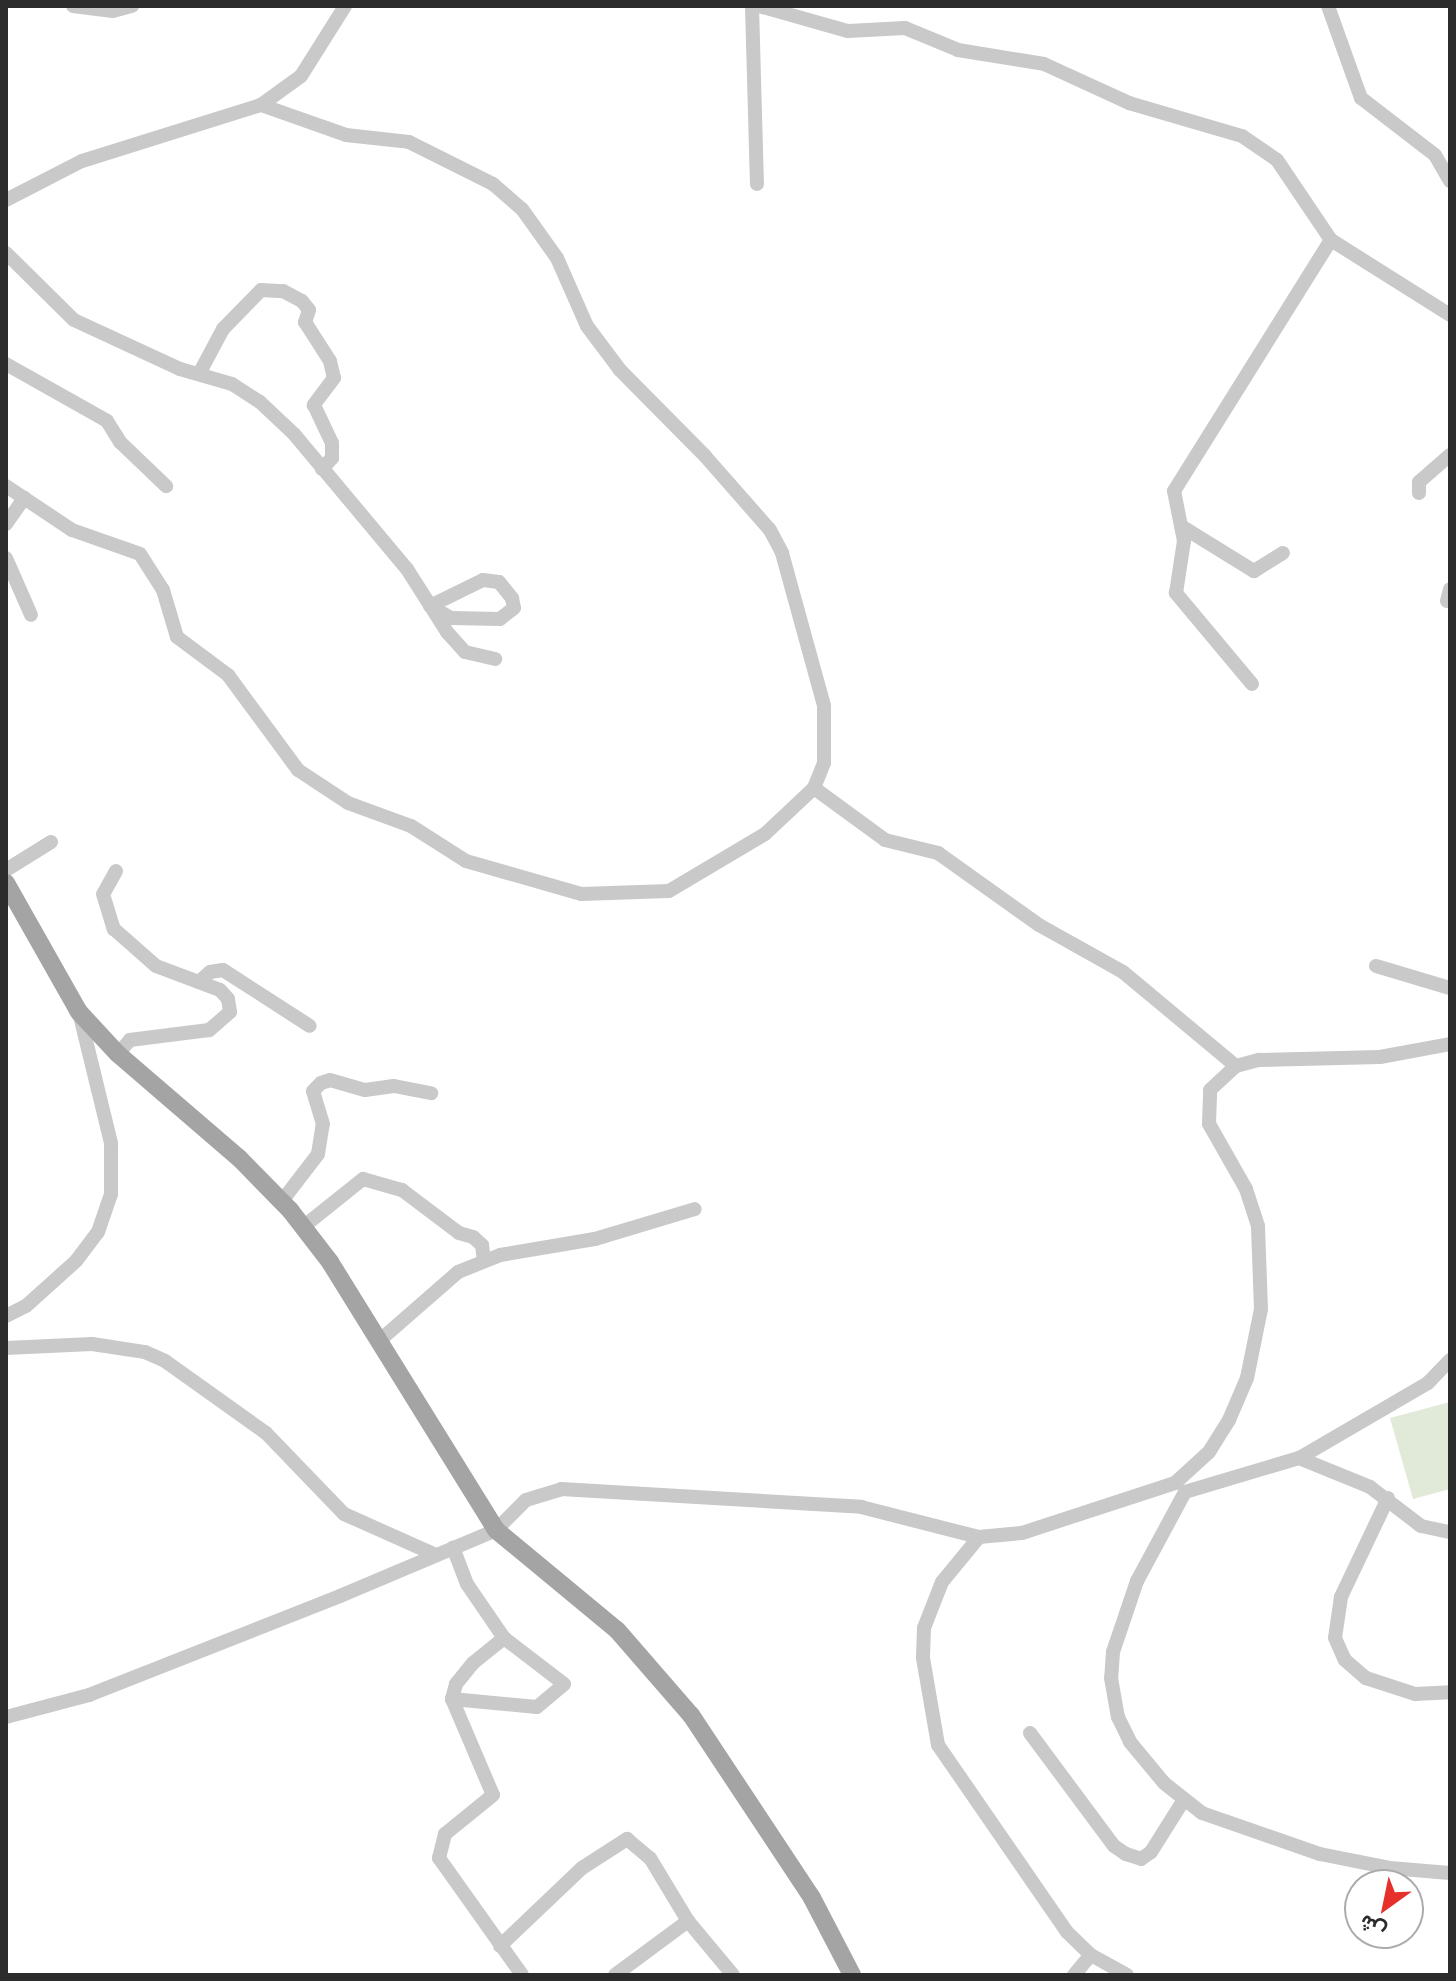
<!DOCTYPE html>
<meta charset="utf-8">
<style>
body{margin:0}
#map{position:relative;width:1456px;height:1981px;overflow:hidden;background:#fff;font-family:Mulish,Vazirmatn,sans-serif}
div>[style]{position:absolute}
.green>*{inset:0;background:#e1ead9}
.minor>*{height:14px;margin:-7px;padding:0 7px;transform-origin:7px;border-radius:7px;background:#c9c9c9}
.major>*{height:18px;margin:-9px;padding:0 9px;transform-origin:9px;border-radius:9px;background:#a4a4a4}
span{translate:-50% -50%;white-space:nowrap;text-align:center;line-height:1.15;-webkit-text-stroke:8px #fff;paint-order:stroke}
.frame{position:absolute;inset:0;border:8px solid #2c2c2c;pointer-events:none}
.north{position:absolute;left:1344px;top:1869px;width:80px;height:80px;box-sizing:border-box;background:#fff;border:2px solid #ababab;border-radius:50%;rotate:213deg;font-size:22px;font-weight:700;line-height:32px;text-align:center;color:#2c2c2c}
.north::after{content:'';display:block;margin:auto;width:28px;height:36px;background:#e6302b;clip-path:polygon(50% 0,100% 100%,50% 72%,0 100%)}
</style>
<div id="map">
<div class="green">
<i style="clip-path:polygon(1450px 1402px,1450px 1489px,1413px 1499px,1390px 1418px)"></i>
</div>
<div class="minor">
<i style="left:73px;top:6px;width:40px;rotate:7.1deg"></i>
<i style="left:113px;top:11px;width:20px;rotate:-15deg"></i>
<i style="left:752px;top:6px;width:178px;rotate:88.4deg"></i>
<i style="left:759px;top:6px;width:92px;rotate:15.7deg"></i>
<i style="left:848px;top:31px;width:57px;rotate:-3deg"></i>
<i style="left:905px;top:28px;width:57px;rotate:22.5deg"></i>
<i style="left:958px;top:50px;width:87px;rotate:9.2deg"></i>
<i style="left:1044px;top:64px;width:94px;rotate:24.6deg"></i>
<i style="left:1129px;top:103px;width:118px;rotate:16.3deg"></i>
<i style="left:1242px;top:136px;width:42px;rotate:34.4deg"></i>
<i style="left:1277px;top:160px;width:97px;rotate:56deg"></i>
<i style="left:1331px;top:240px;width:141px;rotate:32.2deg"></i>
<i style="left:1328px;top:6px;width:98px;rotate:70.3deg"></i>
<i style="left:1361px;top:98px;width:93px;rotate:37.6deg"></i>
<i style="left:1435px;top:155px;width:30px;rotate:60deg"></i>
<i style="left:261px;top:105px;width:90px;rotate:19.4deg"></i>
<i style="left:346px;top:135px;width:63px;rotate:6.3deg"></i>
<i style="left:409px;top:142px;width:94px;rotate:26.6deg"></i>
<i style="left:493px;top:184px;width:38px;rotate:41deg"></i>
<i style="left:522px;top:209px;width:60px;rotate:54.5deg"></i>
<i style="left:557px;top:258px;width:74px;rotate:66.2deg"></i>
<i style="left:587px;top:326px;width:55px;rotate:53.1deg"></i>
<i style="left:620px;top:370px;width:121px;rotate:45.3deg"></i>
<i style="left:705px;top:456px;width:98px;rotate:48.7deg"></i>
<i style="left:770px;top:530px;width:26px;rotate:62deg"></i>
<i style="left:782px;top:553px;width:159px;rotate:74.6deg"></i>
<i style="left:824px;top:706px;width:57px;rotate:90deg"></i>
<i style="left:824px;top:763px;width:27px;rotate:112deg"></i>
<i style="left:6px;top:200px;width:85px;rotate:-27.2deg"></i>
<i style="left:82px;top:161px;width:188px;rotate:-17.4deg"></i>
<i style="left:261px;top:105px;width:49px;rotate:-35.9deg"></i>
<i style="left:301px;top:76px;width:83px;rotate:-57.8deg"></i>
<i style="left:6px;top:253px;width:95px;rotate:44.6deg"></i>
<i style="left:74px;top:320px;width:117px;rotate:24.8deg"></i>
<i style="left:180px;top:369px;width:54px;rotate:16.1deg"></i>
<i style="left:232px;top:384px;width:33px;rotate:33deg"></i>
<i style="left:260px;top:402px;width:47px;rotate:43.3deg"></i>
<i style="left:294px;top:434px;width:176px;rotate:50.1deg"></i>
<i style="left:407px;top:569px;width:75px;rotate:57.6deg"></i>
<i style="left:447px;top:632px;width:27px;rotate:48deg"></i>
<i style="left:465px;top:652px;width:31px;rotate:13deg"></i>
<i style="left:6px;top:364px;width:116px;rotate:29.4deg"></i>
<i style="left:107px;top:421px;width:25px;rotate:58deg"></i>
<i style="left:120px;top:442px;width:64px;rotate:43.7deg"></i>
<i style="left:199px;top:374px;width:51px;rotate:-61.9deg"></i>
<i style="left:223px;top:329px;width:54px;rotate:-45.7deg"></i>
<i style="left:261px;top:290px;width:22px;rotate:3deg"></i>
<i style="left:283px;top:291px;width:21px;rotate:28deg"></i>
<i style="left:302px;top:301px;width:11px;rotate:52deg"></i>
<i style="left:309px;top:310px;width:13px;rotate:108deg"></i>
<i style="left:305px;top:322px;width:46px;rotate:57.3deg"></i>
<i style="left:330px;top:361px;width:17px;rotate:77deg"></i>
<i style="left:334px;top:378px;width:34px;rotate:127deg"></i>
<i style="left:314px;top:405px;width:42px;rotate:64.7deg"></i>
<i style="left:332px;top:443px;width:15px;rotate:90deg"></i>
<i style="left:332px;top:458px;width:15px;rotate:132deg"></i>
<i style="left:6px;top:486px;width:79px;rotate:33.7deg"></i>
<i style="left:72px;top:530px;width:72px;rotate:19.4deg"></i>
<i style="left:140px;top:554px;width:43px;rotate:57.4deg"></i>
<i style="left:163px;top:590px;width:49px;rotate:73.4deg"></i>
<i style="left:177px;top:637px;width:64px;rotate:36.7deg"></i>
<i style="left:228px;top:675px;width:118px;rotate:53.6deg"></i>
<i style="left:298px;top:770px;width:60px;rotate:33.4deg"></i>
<i style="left:348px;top:803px;width:67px;rotate:20.1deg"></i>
<i style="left:411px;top:826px;width:65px;rotate:32.5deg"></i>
<i style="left:466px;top:861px;width:120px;rotate:16deg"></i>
<i style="left:581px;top:894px;width:88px;rotate:-2deg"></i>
<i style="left:669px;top:891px;width:112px;rotate:-30.7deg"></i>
<i style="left:765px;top:834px;width:67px;rotate:-43.2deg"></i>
<i style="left:814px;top:788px;width:88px;rotate:36.2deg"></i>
<i style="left:885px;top:840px;width:55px;rotate:13.8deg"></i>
<i style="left:938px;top:853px;width:124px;rotate:35.5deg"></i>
<i style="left:1039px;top:925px;width:96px;rotate:29.2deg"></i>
<i style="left:1123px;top:972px;width:147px;rotate:39.8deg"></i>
<i style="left:1419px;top:493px;width:11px;rotate:-90deg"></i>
<i style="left:1419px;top:482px;width:41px;rotate:-41.1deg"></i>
<i style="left:6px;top:524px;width:32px;rotate:-55deg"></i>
<i style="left:1181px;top:526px;width:86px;rotate:31.7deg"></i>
<i style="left:1254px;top:571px;width:34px;rotate:-32deg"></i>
<i style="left:6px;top:558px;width:62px;rotate:66.3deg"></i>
<i style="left:483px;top:580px;width:16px;rotate:7deg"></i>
<i style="left:499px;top:582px;width:21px;rotate:51deg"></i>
<i style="left:512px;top:598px;width:10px;rotate:79deg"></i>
<i style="left:514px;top:608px;width:18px;rotate:142deg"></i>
<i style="left:500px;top:619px;width:49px;rotate:-178.8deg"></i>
<i style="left:451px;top:618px;width:24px;rotate:-150deg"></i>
<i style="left:430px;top:606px;width:59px;rotate:-26.1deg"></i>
<i style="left:1447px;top:601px;width:12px;rotate:-76deg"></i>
<i style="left:1252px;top:684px;width:119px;rotate:-129.9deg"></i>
<i style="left:1176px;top:593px;width:53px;rotate:-81.3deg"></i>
<i style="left:1184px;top:541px;width:51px;rotate:-101.3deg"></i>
<i style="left:1174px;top:491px;width:296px;rotate:-58deg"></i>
<i style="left:6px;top:870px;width:53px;rotate:-31.9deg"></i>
<i style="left:116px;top:871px;width:26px;rotate:119deg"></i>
<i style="left:103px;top:894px;width:37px;rotate:73deg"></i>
<i style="left:114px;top:929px;width:56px;rotate:41.4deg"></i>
<i style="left:156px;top:966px;width:68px;rotate:20.6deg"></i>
<i style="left:220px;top:990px;width:12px;rotate:48deg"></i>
<i style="left:228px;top:999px;width:13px;rotate:81deg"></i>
<i style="left:230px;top:1012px;width:28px;rotate:139deg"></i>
<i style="left:209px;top:1030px;width:80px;rotate:172.8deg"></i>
<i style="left:130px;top:1040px;width:18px;rotate:131deg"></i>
<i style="left:1376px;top:966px;width:77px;rotate:16.6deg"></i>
<i style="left:199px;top:982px;width:15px;rotate:-42deg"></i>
<i style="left:210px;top:972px;width:13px;rotate:-9deg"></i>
<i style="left:223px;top:970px;width:103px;rotate:32.8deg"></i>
<i style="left:282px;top:1201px;width:59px;rotate:-52.5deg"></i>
<i style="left:318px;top:1154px;width:30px;rotate:-81deg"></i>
<i style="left:323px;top:1124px;width:34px;rotate:-107deg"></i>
<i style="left:313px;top:1091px;width:11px;rotate:-45deg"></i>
<i style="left:321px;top:1083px;width:9px;rotate:-18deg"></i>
<i style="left:330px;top:1080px;width:36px;rotate:16deg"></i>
<i style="left:365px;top:1090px;width:29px;rotate:-8deg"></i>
<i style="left:394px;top:1086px;width:38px;rotate:11deg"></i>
<i style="left:303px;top:1227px;width:77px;rotate:-38.7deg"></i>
<i style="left:363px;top:1179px;width:41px;rotate:15.8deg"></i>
<i style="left:402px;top:1190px;width:71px;rotate:37deg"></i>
<i style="left:459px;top:1233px;width:15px;rotate:16deg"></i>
<i style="left:473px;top:1237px;width:12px;rotate:42deg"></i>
<i style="left:482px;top:1245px;width:16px;rotate:83deg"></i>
<i style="left:6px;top:1316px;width:22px;rotate:-27deg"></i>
<i style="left:26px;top:1306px;width:67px;rotate:-42deg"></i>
<i style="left:76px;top:1261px;width:36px;rotate:-53deg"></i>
<i style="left:98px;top:1232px;width:40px;rotate:-71.1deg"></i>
<i style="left:111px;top:1194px;width:51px;rotate:-90deg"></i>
<i style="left:111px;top:1143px;width:131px;rotate:-103.7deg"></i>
<i style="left:379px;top:1341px;width:105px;rotate:-41.1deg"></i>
<i style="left:458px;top:1272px;width:45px;rotate:-22deg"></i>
<i style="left:500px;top:1255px;width:96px;rotate:-9.6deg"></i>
<i style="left:595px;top:1239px;width:104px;rotate:-16.7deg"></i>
<i style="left:6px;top:1348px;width:86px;rotate:-2.7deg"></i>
<i style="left:92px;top:1344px;width:54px;rotate:8.6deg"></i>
<i style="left:145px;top:1352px;width:22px;rotate:24deg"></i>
<i style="left:165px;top:1361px;width:124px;rotate:35.5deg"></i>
<i style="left:266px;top:1433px;width:112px;rotate:46.1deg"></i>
<i style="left:344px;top:1514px;width:101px;rotate:24deg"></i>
<i style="left:1450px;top:1360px;width:32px;rotate:134deg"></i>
<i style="left:1428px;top:1383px;width:149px;rotate:149.8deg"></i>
<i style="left:1299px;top:1458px;width:119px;rotate:163.4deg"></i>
<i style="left:1185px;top:1492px;width:101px;rotate:118.3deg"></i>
<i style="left:1137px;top:1581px;width:75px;rotate:108.7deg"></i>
<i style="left:1113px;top:1652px;width:26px;rotate:94deg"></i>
<i style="left:1111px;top:1678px;width:40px;rotate:80deg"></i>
<i style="left:1118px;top:1717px;width:28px;rotate:64deg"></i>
<i style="left:1130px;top:1742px;width:53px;rotate:50.3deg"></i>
<i style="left:1164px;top:1783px;width:48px;rotate:38.3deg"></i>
<i style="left:1202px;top:1813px;width:125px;rotate:19.2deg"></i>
<i style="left:1320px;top:1854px;width:71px;rotate:11.3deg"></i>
<i style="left:1390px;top:1868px;width:60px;rotate:4.8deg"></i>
<i style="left:1299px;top:1458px;width:77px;rotate:22.2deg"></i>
<i style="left:1370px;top:1487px;width:64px;rotate:37.4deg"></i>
<i style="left:1421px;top:1526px;width:30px;rotate:12deg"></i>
<i style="left:1388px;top:1498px;width:110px;rotate:115.4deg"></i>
<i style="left:1341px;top:1597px;width:41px;rotate:98.3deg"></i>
<i style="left:1335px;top:1638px;width:24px;rotate:66deg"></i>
<i style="left:1345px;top:1660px;width:28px;rotate:41deg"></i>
<i style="left:1366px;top:1678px;width:52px;rotate:18.1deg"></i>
<i style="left:1415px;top:1694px;width:35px;rotate:-3deg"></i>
<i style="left:979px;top:1537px;width:58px;rotate:129.4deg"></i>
<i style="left:942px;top:1582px;width:49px;rotate:111.4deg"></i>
<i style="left:924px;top:1628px;width:30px;rotate:92deg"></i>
<i style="left:923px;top:1658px;width:88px;rotate:80.2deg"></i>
<i style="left:938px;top:1745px;width:227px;rotate:55.4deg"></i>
<i style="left:1067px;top:1932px;width:33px;rotate:44deg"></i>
<i style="left:1091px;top:1955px;width:41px;rotate:29.1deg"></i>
<i style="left:504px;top:1638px;width:40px;rotate:141deg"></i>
<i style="left:473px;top:1663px;width:27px;rotate:129deg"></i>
<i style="left:456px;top:1684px;width:16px;rotate:105deg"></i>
<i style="left:452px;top:1699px;width:104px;rotate:66.9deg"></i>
<i style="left:493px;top:1795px;width:62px;rotate:140.9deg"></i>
<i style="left:445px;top:1834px;width:25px;rotate:104deg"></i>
<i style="left:439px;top:1858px;width:143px;rotate:54.6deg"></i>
<i style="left:452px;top:1699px;width:85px;rotate:5.4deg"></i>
<i style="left:537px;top:1707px;width:35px;rotate:-40deg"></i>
<i style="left:564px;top:1684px;width:76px;rotate:-142.5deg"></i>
<i style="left:504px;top:1638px;width:65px;rotate:-124.4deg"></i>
<i style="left:467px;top:1584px;width:39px;rotate:-111deg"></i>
<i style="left:6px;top:1717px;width:86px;rotate:-14.8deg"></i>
<i style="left:89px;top:1695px;width:270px;rotate:-21.5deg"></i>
<i style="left:340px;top:1596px;width:169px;rotate:-22.9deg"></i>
<i style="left:496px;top:1530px;width:42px;rotate:-45deg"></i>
<i style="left:526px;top:1500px;width:37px;rotate:-17deg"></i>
<i style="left:561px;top:1489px;width:301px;rotate:3.4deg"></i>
<i style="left:861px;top:1507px;width:122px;rotate:14.3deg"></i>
<i style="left:979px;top:1537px;width:43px;rotate:-5.3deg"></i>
<i style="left:1022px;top:1533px;width:161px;rotate:-18.1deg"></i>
<i style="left:1175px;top:1483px;width:46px;rotate:-42.4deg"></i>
<i style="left:1209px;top:1452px;width:38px;rotate:-58deg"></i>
<i style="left:1229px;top:1420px;width:46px;rotate:-66.8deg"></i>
<i style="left:1247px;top:1378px;width:70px;rotate:-78.5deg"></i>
<i style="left:1261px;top:1309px;width:83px;rotate:-92.1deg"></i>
<i style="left:1258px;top:1226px;width:39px;rotate:-108deg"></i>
<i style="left:1246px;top:1189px;width:75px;rotate:-119.6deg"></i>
<i style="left:1209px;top:1124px;width:34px;rotate:-88deg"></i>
<i style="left:1210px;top:1090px;width:35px;rotate:-43deg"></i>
<i style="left:1236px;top:1066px;width:24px;rotate:-15deg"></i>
<i style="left:1259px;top:1060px;width:121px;rotate:-1.4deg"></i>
<i style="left:1380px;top:1057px;width:71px;rotate:-10.5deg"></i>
<i style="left:1030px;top:1733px;width:141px;rotate:53.4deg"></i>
<i style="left:1114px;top:1846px;width:14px;rotate:34deg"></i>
<i style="left:1126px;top:1854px;width:16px;rotate:18deg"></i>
<i style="left:1141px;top:1859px;width:12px;rotate:-35deg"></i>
<i style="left:1151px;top:1852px;width:60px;rotate:-57.9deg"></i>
<i style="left:500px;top:1946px;width:113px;rotate:-43.6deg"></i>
<i style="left:582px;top:1868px;width:54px;rotate:-32.8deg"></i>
<i style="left:627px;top:1839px;width:30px;rotate:40deg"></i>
<i style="left:650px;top:1858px;width:74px;rotate:58.9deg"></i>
<i style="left:615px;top:1975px;width:91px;rotate:-36.5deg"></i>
<i style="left:688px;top:1921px;width:70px;rotate:50.2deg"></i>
<i style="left:1074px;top:1975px;width:26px;rotate:-50deg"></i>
</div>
<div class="major">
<i style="left:6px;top:883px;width:148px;rotate:60.5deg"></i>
<i style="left:79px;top:1012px;width:57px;rotate:47.1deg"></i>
<i style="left:118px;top:1054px;width:160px;rotate:40.7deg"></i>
<i style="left:239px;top:1158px;width:73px;rotate:45.6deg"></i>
<i style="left:290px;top:1210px;width:66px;rotate:52.4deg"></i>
<i style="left:330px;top:1262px;width:315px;rotate:58.2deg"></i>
<i style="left:496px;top:1530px;width:157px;rotate:39.6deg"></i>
<i style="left:617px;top:1630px;width:113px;rotate:49deg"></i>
<i style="left:691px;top:1715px;width:219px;rotate:56.5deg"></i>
<i style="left:812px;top:1898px;width:87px;rotate:62.5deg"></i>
</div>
<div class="frame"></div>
<div class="north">ش</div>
</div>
